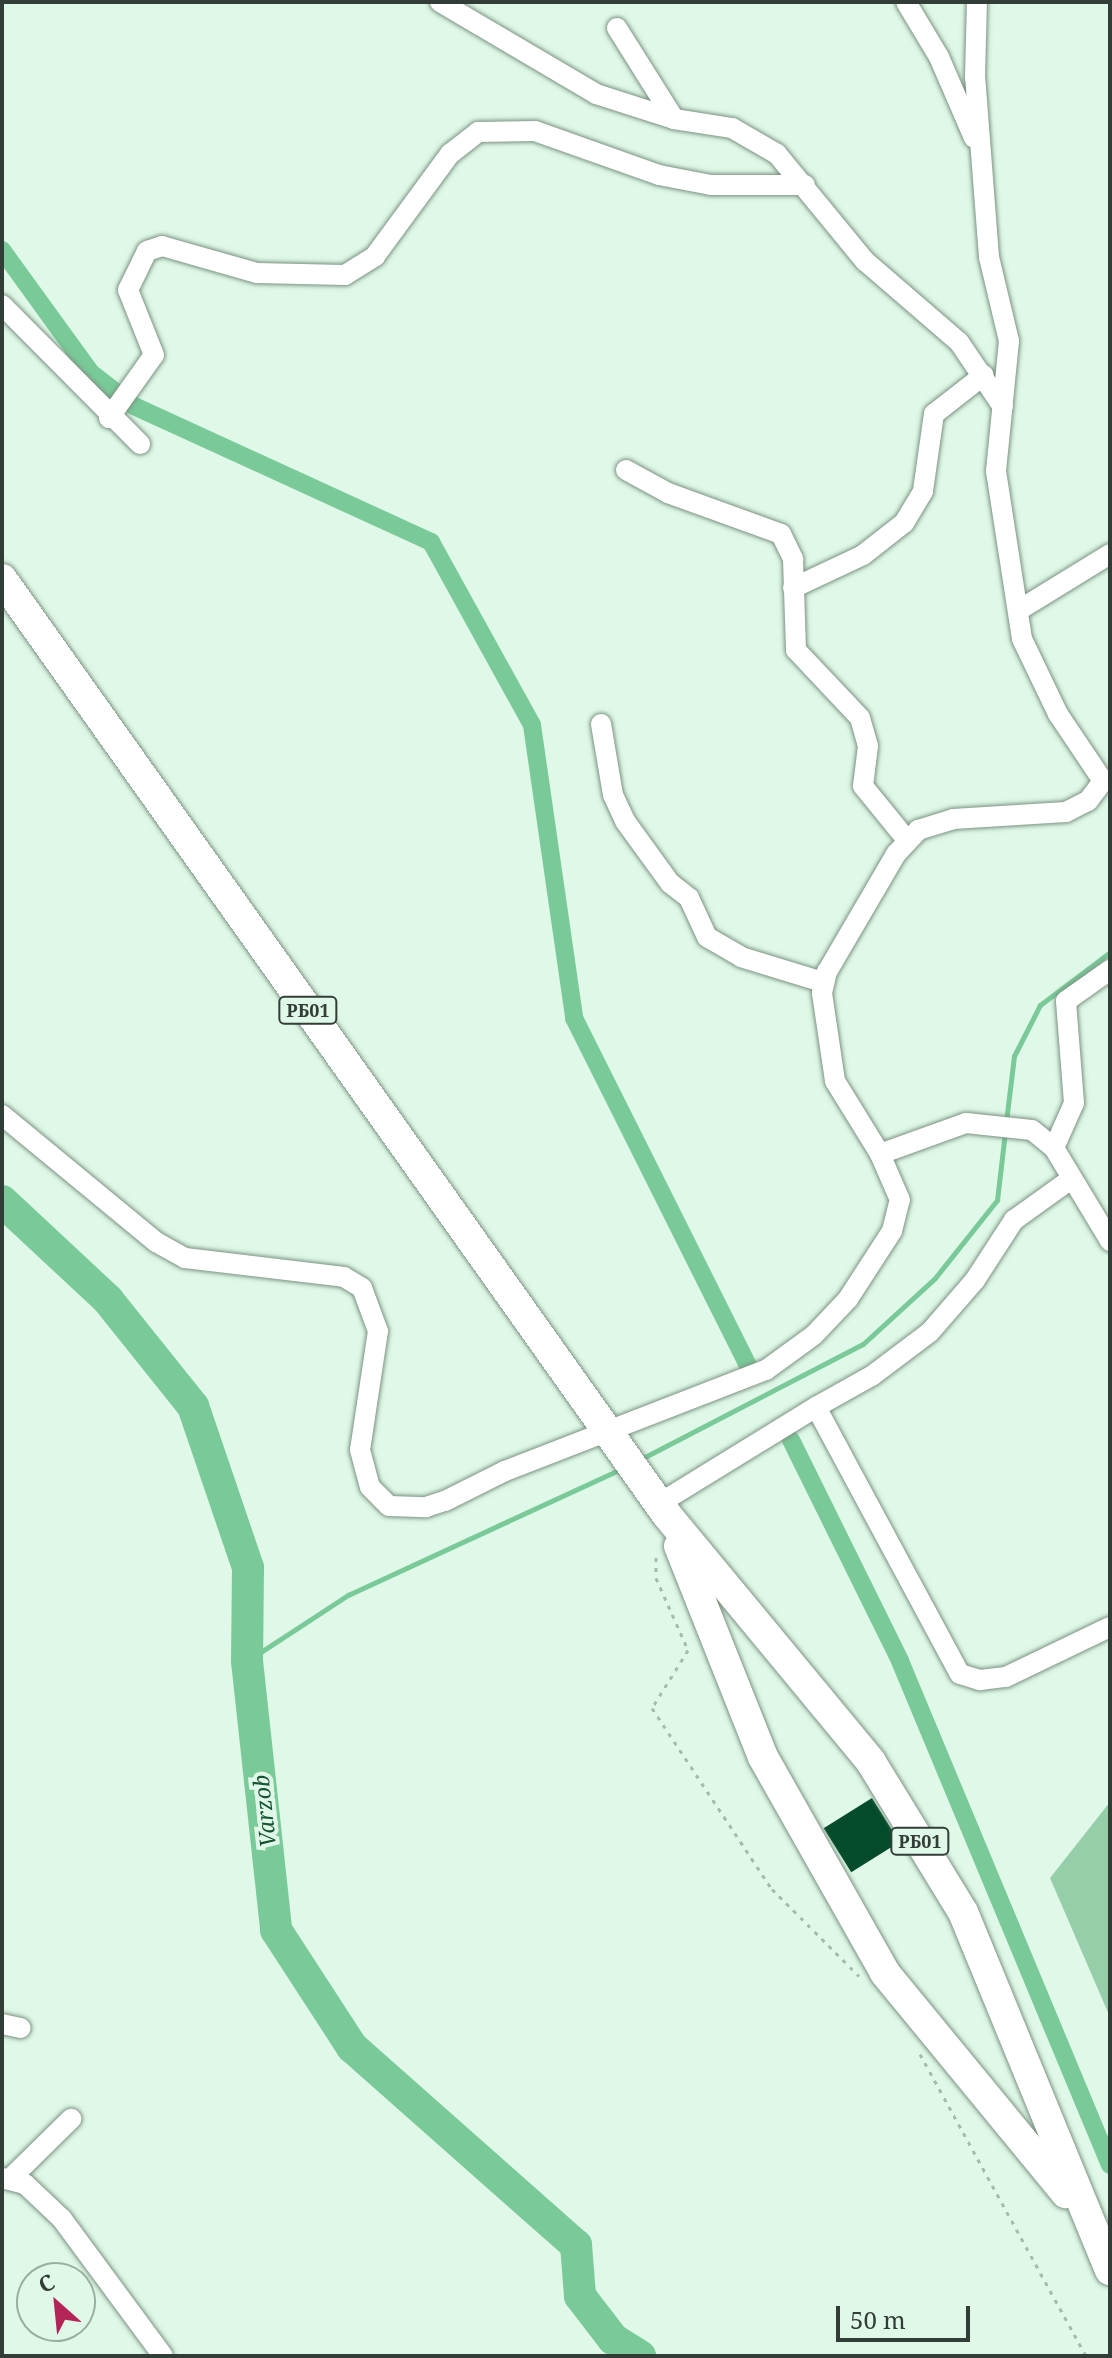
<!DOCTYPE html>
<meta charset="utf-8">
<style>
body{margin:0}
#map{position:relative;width:1112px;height:2358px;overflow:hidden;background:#dff8e7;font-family:"Noto Serif",serif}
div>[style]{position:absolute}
.green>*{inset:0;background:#96ceaa}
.stream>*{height:5px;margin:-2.5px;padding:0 2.5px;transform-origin:2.5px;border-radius:2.5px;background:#79ca98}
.canal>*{height:18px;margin:-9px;padding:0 9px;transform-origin:9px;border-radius:9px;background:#79ca98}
.river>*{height:32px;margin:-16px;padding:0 16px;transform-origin:16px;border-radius:16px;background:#79ca98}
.building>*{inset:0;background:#034b2a;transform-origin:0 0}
.path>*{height:3px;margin-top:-1.5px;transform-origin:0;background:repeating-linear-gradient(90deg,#a6baad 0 4px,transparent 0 10px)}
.roads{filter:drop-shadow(0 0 2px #7c9283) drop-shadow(0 0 2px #7c9283)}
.minor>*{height:20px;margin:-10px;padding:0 10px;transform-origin:10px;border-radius:10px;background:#fff}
.highway>*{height:30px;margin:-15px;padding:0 15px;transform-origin:15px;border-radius:15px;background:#fff}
span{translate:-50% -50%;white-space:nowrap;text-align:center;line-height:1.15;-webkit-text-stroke:8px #dff8e7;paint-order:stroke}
.shield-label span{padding:2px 6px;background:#dff8e7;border:2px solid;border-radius:6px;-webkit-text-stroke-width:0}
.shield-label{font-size:18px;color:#333d37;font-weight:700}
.water-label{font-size:22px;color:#165333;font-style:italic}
.frame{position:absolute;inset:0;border:4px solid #333d37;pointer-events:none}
.north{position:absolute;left:16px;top:2262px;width:80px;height:80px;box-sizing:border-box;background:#dff8e7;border:2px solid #9aada1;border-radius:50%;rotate:333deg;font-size:22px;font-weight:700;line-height:32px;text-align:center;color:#333d37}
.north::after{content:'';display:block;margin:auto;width:28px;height:36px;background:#b42557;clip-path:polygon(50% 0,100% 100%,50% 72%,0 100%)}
.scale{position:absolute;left:836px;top:2306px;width:134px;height:36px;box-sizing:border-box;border:4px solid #333d37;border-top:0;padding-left:10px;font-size:24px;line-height:28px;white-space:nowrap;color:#333d37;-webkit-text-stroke:6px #dff8e7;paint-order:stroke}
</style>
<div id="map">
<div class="green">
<i style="clip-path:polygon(1110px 1802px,1110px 2017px,1050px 1878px)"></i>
</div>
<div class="stream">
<i style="left:1006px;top:1122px;width:66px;rotate:-83.1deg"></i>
<i style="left:1014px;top:1056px;width:57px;rotate:-63deg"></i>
<i style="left:1040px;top:1005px;width:88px;rotate:-37.1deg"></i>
<i style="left:639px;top:1460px;width:252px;rotate:-27.4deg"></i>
<i style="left:863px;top:1344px;width:98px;rotate:-42.5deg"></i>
<i style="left:935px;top:1278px;width:100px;rotate:-51.5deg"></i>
<i style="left:997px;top:1200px;width:68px;rotate:-83.3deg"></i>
<i style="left:247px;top:1661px;width:121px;rotate:-33.2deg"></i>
<i style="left:348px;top:1595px;width:303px;rotate:-24.8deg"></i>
</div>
<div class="canal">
<i style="left:2px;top:250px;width:152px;rotate:54.1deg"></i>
<i style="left:91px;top:373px;width:54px;rotate:37.5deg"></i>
<i style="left:134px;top:406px;width:327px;rotate:24.6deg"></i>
<i style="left:431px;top:542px;width:209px;rotate:61.1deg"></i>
<i style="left:532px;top:725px;width:296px;rotate:81.8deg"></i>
<i style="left:574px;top:1018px;width:397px;rotate:63.4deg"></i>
<i style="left:791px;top:1440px;width:246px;rotate:63.7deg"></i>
<i style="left:900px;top:1661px;width:546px;rotate:67.38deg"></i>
</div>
<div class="river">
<i style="left:2px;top:1201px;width:145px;rotate:43deg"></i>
<i style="left:108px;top:1300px;width:136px;rotate:51.3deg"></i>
<i style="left:193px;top:1406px;width:171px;rotate:71.2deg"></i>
<i style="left:248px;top:1568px;width:93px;rotate:90.6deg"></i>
<i style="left:247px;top:1661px;width:271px;rotate:83.8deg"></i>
<i style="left:276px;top:1930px;width:140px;rotate:57deg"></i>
<i style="left:352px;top:2047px;width:299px;rotate:41.5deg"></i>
<i style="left:576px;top:2245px;width:51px;rotate:85.5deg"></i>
<i style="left:580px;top:2296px;width:54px;rotate:52.5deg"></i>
<i style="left:613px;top:2339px;width:32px;rotate:32deg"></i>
</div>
<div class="building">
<i style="left:872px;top:1798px;width:52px;height:57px;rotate:58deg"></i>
</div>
<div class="path">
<i style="left:656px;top:1557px;width:21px;rotate:90deg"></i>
<i style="left:656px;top:1578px;width:79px;rotate:66deg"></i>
<i style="left:688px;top:1650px;width:68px;rotate:121.8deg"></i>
<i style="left:652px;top:1708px;width:217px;rotate:56.5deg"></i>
<i style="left:772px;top:1889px;width:123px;rotate:45deg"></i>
<i style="left:920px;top:2054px;width:345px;rotate:61.2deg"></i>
</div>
<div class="roads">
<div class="minor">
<i style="left:440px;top:2px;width:181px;rotate:30.5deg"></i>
<i style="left:596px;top:94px;width:82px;rotate:17.8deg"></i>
<i style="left:906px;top:2px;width:64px;rotate:59deg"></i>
<i style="left:939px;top:57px;width:88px;rotate:66.6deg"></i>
<i style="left:617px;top:28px;width:107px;rotate:57.9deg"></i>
<i style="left:674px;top:119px;width:59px;rotate:8.8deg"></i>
<i style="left:732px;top:128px;width:52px;rotate:30deg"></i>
<i style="left:777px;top:154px;width:139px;rotate:50.6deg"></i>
<i style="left:865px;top:261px;width:124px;rotate:40.8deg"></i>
<i style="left:959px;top:342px;width:78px;rotate:55.9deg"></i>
<i style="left:2px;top:305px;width:196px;rotate:45.2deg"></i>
<i style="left:109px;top:418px;width:77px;rotate:-54.5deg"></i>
<i style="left:154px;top:355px;width:70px;rotate:-111.8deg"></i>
<i style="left:128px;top:290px;width:43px;rotate:-64deg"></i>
<i style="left:147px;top:251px;width:16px;rotate:-18deg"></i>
<i style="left:162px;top:246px;width:99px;rotate:15.9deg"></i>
<i style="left:257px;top:273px;width:88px;rotate:1.3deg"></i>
<i style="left:345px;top:275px;width:36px;rotate:-32deg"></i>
<i style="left:375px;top:256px;width:127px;rotate:-53.7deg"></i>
<i style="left:450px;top:154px;width:36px;rotate:-38deg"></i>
<i style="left:478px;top:132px;width:57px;rotate:-1deg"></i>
<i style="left:535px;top:131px;width:132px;rotate:19.5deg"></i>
<i style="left:659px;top:175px;width:53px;rotate:10.9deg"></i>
<i style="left:711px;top:185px;width:94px"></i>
<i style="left:626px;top:470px;width:48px;rotate:28.7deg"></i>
<i style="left:668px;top:493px;width:120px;rotate:19.9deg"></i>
<i style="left:781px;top:534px;width:28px;rotate:64deg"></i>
<i style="left:793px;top:559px;width:91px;rotate:88.1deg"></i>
<i style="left:796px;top:650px;width:93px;rotate:46.7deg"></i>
<i style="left:860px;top:718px;width:29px;rotate:74deg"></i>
<i style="left:868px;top:746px;width:40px;rotate:97.1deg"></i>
<i style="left:863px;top:786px;width:68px;rotate:50.9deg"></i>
<i style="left:793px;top:588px;width:77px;rotate:-25.2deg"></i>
<i style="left:863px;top:555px;width:52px;rotate:-38deg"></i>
<i style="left:904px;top:523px;width:37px;rotate:-59deg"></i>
<i style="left:923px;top:491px;width:78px;rotate:-81.9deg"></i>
<i style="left:934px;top:414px;width:63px;rotate:-38deg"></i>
<i style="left:1019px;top:610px;width:107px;rotate:-31.6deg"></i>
<i style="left:601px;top:724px;width:72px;rotate:80.4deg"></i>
<i style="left:613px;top:795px;width:29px;rotate:65deg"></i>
<i style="left:625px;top:821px;width:77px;rotate:54deg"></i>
<i style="left:670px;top:883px;width:24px;rotate:38deg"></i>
<i style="left:689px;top:898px;width:43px;rotate:65.2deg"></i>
<i style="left:707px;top:937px;width:39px;rotate:30deg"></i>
<i style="left:741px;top:957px;width:86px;rotate:17deg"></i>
<i style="left:2px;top:1115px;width:200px;rotate:39.5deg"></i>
<i style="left:156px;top:1242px;width:33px;rotate:29deg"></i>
<i style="left:185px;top:1258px;width:160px;rotate:6.8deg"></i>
<i style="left:344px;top:1277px;width:21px;rotate:31deg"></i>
<i style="left:362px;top:1288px;width:46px;rotate:69.6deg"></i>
<i style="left:378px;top:1331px;width:120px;rotate:98.6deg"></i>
<i style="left:360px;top:1450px;width:38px;rotate:75deg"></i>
<i style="left:370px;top:1487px;width:27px;rotate:45deg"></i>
<i style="left:389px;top:1506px;width:37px;rotate:2deg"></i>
<i style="left:426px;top:1507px;width:20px;rotate:-18deg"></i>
<i style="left:445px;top:1501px;width:67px;rotate:-26.6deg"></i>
<i style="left:505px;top:1471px;width:280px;rotate:-21.2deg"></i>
<i style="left:766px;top:1370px;width:59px;rotate:-36.1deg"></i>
<i style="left:814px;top:1335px;width:50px;rotate:-46.6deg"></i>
<i style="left:848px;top:1299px;width:81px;rotate:-57.1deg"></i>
<i style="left:892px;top:1231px;width:32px;rotate:-76deg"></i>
<i style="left:900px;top:1200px;width:50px;rotate:-113.5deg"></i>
<i style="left:880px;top:1154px;width:86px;rotate:-121.7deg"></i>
<i style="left:835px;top:1081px;width:89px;rotate:-98.4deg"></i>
<i style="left:822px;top:993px;width:22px;rotate:-77deg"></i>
<i style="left:827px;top:972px;width:137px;rotate:-59.7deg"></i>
<i style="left:896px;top:854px;width:33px;rotate:-47deg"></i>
<i style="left:918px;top:830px;width:37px;rotate:-17deg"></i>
<i style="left:953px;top:819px;width:113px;rotate:-3.5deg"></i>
<i style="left:1066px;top:812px;width:25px;rotate:-27deg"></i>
<i style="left:1088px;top:801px;width:25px;rotate:-53deg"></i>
<i style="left:1103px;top:781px;width:81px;rotate:-123.9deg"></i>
<i style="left:1058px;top:714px;width:83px;rotate:-115.6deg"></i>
<i style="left:1022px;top:639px;width:170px;rotate:-98.8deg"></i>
<i style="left:996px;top:471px;width:131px;rotate:-84.3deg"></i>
<i style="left:1009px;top:341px;width:86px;rotate:-103.4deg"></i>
<i style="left:989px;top:257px;width:181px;rotate:-94.4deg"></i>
<i style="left:975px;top:77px;width:75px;rotate:-88.5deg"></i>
<i style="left:1054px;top:1148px;width:49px;rotate:-66deg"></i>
<i style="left:1074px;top:1103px;width:102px;rotate:-94.5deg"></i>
<i style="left:1066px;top:1001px;width:54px;rotate:-35.2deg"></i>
<i style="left:880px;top:1154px;width:91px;rotate:-19.8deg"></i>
<i style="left:966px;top:1123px;width:66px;rotate:6.1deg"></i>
<i style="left:1032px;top:1130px;width:28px;rotate:39deg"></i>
<i style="left:1054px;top:1148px;width:109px;rotate:58.9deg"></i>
<i style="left:816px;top:1407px;width:65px;rotate:-29.3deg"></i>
<i style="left:873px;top:1375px;width:71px;rotate:-37deg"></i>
<i style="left:930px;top:1332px;width:69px;rotate:-49.1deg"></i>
<i style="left:975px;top:1280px;width:72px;rotate:-57deg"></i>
<i style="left:1014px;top:1220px;width:70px;rotate:-35.7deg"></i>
<i style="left:660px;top:1503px;width:183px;rotate:-31.6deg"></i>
<i style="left:816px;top:1407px;width:303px;rotate:61.7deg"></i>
<i style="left:960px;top:1674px;width:21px;rotate:17deg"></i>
<i style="left:980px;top:1680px;width:26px;rotate:-7deg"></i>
<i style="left:1006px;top:1677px;width:115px;rotate:-25.7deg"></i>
<i style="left:2px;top:2024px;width:19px;rotate:12deg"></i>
<i style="left:2px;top:2178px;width:24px;rotate:15deg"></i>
<i style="left:25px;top:2184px;width:51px;rotate:43.4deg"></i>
<i style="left:62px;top:2219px;width:170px;rotate:53.6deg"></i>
<i style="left:10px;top:2179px;width:86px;rotate:-44.5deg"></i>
</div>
<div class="highway">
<i style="left:2px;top:579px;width:1148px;rotate:54.61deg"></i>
<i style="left:667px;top:1515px;width:320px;rotate:50.4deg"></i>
<i style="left:871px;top:1762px;width:176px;rotate:58.5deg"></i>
<i style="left:963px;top:1912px;width:387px;rotate:67.7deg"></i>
<i style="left:679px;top:1546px;width:227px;rotate:68.3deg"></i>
<i style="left:763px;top:1757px;width:248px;rotate:60.5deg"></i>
<i style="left:885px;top:1973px;width:285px;rotate:50.6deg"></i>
</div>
</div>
<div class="shield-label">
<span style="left:308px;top:1010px">РБ01</span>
<span style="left:920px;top:1841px">РБ01</span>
</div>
<div class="water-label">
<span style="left:264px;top:1811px;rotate:-96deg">Varzob</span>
</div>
<div class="frame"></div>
<div class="north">С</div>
<div class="scale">50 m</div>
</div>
